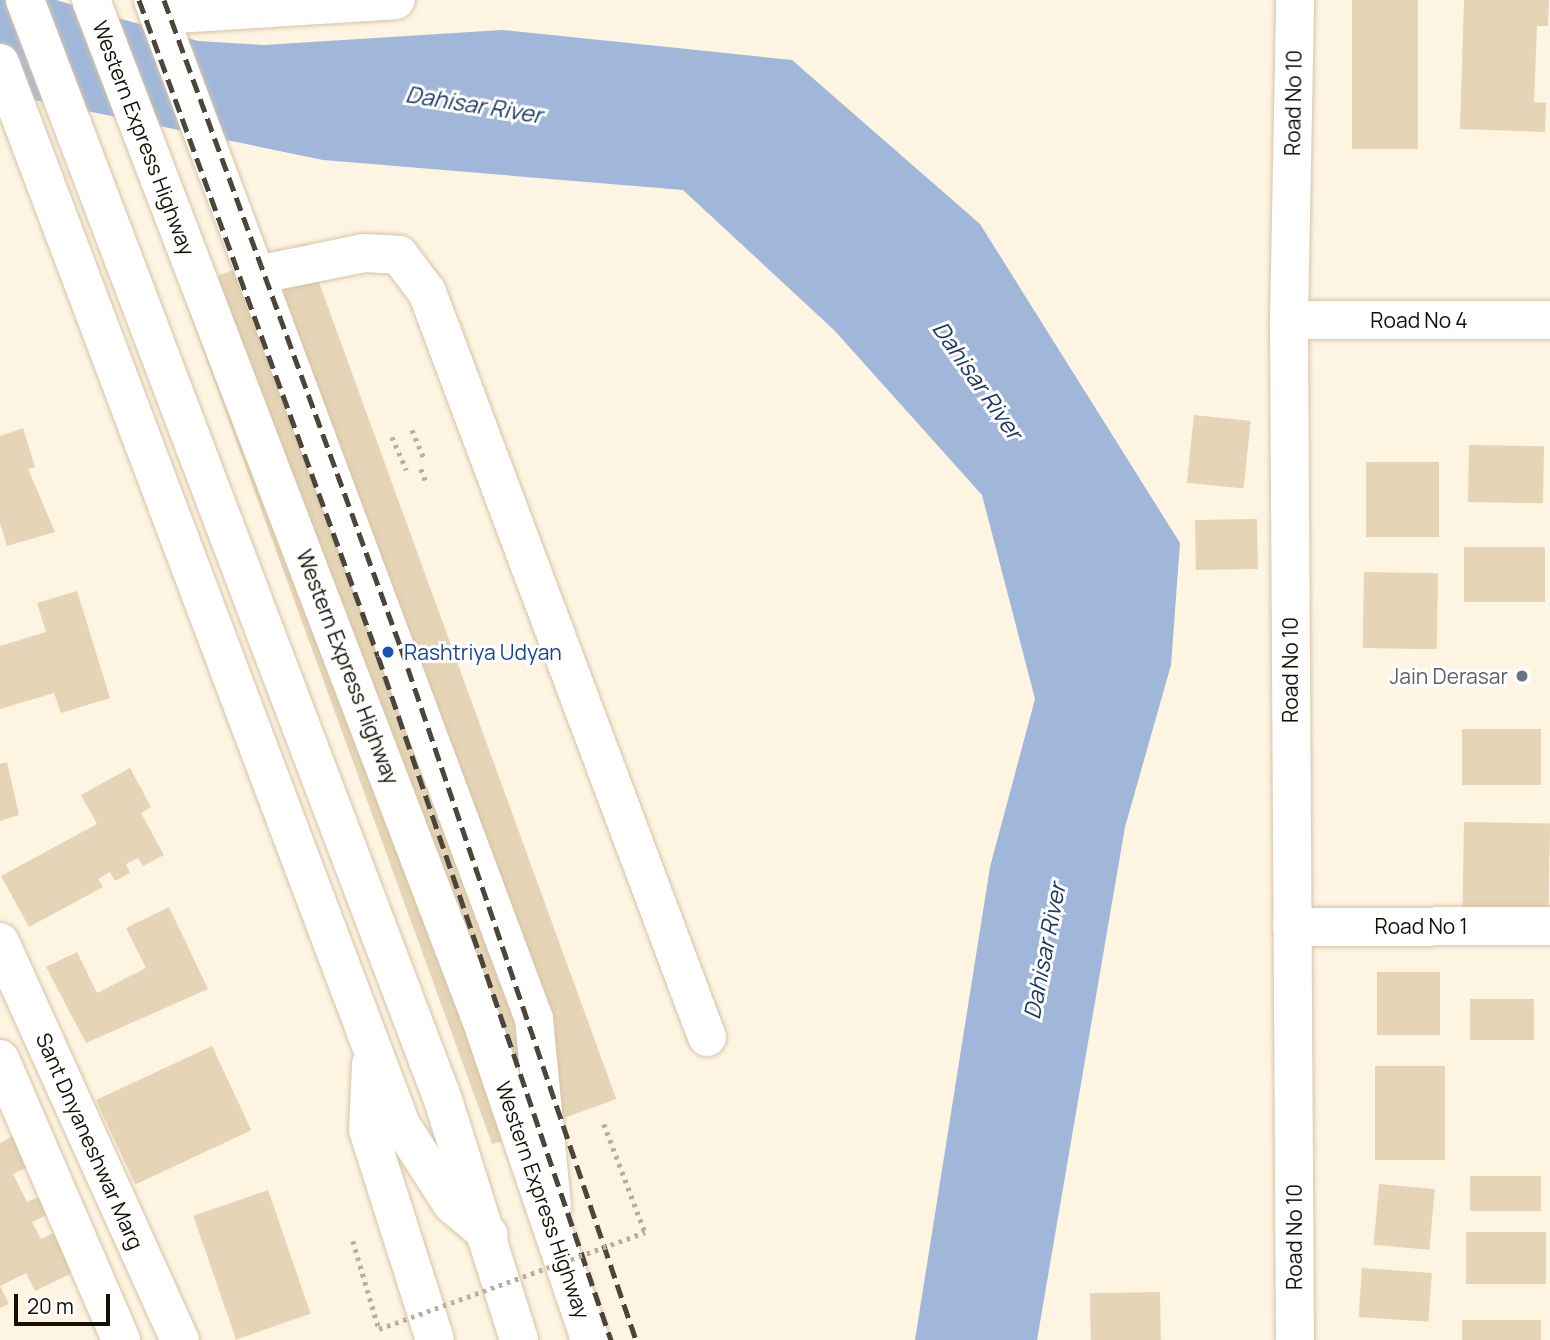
<!DOCTYPE html>
<style>
body{margin:0}
#map{position:relative;width:1550px;height:1340px;overflow:hidden;background:#fef4e2;font-family:Manrope,sans-serif}
div>[style]{position:absolute}
.water>*{inset:0;background:#a1b7d9}
.building>*{inset:0;background:#e5d4b6;transform-origin:0 0}
.path>*{height:4.5px;margin-top:-2.25px;transform-origin:0;background:repeating-linear-gradient(90deg,#b7af9f 0 3.5px,transparent 0 8.5px)}
.roads{filter:drop-shadow(0 0 2px #d5c4a7) drop-shadow(0 0 2px #d5c4a7)}
.minor>*{height:38px;margin:-19px;padding:0 19px;transform-origin:19px;border-radius:19px;background:#fff}
.major>*{height:38px;margin:-19px;padding:0 19px;transform-origin:19px;border-radius:19px;background:#fff}
.highway>*{height:38px;margin:-19px;padding:0 19px;transform-origin:19px;border-radius:19px;background:#fff}
.rail>*{height:5px;margin-top:-2.5px;transform-origin:0;background:repeating-linear-gradient(90deg,#4c4539 0 14px,transparent 0 21px)}
.path-bridge>*{height:4.5px;margin-top:-2.25px;transform-origin:0;background:repeating-linear-gradient(90deg,#b7af9f 0 3.5px,transparent 0 8.5px)}
.dots>*{width:19px;height:19px;translate:-50% -50%;box-sizing:border-box;border:4px solid #fff;border-radius:50%}
span{translate:-50% -50%;white-space:nowrap;text-align:center;line-height:1.15;-webkit-text-stroke:6px #fff;paint-order:stroke}
.street-label{font-size:21px;color:#150f05}
.transit-label{font-size:21px;color:#164399}
.left{translate:0 -50%;text-align:left}
.worship-label{font-size:21px;color:#5b616d}
.right{translate:-100% -50%;text-align:right}
.water-label{font-size:23px;color:#1d3964;font-style:italic}
.scale{position:absolute;left:14px;top:1294px;width:96px;height:32px;box-sizing:border-box;border:4px solid #150f05;border-top:0;padding-left:9px;font-size:21px;line-height:24px;white-space:nowrap;color:#150f05;-webkit-text-stroke:5px #fff;paint-order:stroke}
</style>
<div id="map">
<div class="water">
<i style="clip-path:polygon(0 0,56px 0,198px 41px,264px 45px,502px 30px,792px 60px,980px 224px,1180px 543px,1171px 665px,1125px 827px,1037px 1340px,915px 1340px,990px 867px,1035px 699px,982px 495px,834px 330px,683px 190px,323px 160px,0 93px)"></i>
</div>
<div class="building">
<i style="left:1352px;top:0;width:66px;height:149px"></i>
<i style="clip-path:polygon(1464px 0,1549px 0,1548px 26px,1537px 26px,1534px 102px,1546px 103px,1545px 132px,1460px 129px)"></i>
<i style="left:305px;top:244px;width:910px;height:132px;rotate:70deg"></i>
<i style="left:1194px;top:415px;width:57px;height:68px;rotate:6deg"></i>
<i style="clip-path:polygon(23px 428px,35px 467px,28px 469px,55px 532px,7px 546px,0 523px,0 436px)"></i>
<i style="left:1469px;top:445px;width:75px;height:57px;rotate:1deg"></i>
<i style="left:1366px;top:462px;width:73px;height:75px"></i>
<i style="left:1257px;top:519px;width:50px;height:62px;rotate:89deg"></i>
<i style="left:1464px;top:547px;width:81px;height:55px"></i>
<i style="left:1364px;top:572px;width:74px;height:76px;rotate:1deg"></i>
<i style="clip-path:polygon(77px 591px,110px 698px,61px 713px,54px 693px,0 709px,0 646px,46px 632px,37px 603px)"></i>
<i style="left:1462px;top:729px;width:79px;height:56px"></i>
<i style="clip-path:polygon(7px 762px,19px 815px,0 821px,0 764px)"></i>
<i style="clip-path:polygon(130px 768px,151px 807px,141px 813px,164px 855px,143px 866px,138px 858px,126px 864px,130px 873px,115px 881px,110px 872px,98px 879px,103px 887px,29px 927px,1px 876px,97px 824px,81px 795px)"></i>
<i style="left:1464px;top:822px;width:86px;height:85px;rotate:1deg"></i>
<i style="clip-path:polygon(169px 907px,208px 989px,86px 1043px,46px 967px,77px 952px,97px 993px,146px 968px,126px 928px)"></i>
<i style="left:1377px;top:972px;width:63px;height:63px"></i>
<i style="left:1470px;top:999px;width:64px;height:41px"></i>
<i style="left:212px;top:1046px;width:93px;height:128px;rotate:65deg"></i>
<i style="left:1375px;top:1066px;width:70px;height:94px"></i>
<i style="clip-path:polygon(13px 1136px,28px 1167px,13px 1174px,27px 1202px,38px 1197px,47px 1215px,32px 1222px,41px 1239px,56px 1232px,76px 1271px,35px 1291px,26px 1273px,0 1286px,9px 1304px,0 1308px,0 1143px)"></i>
<i style="left:1470px;top:1176px;width:71px;height:35px"></i>
<i style="left:1379px;top:1184px;width:56px;height:61px;rotate:5deg"></i>
<i style="left:268px;top:1190px;width:131px;height:79px;rotate:71deg"></i>
<i style="left:1466px;top:1232px;width:80px;height:52px"></i>
<i style="left:1362px;top:1268px;width:70px;height:49px;rotate:4deg"></i>
<i style="left:1160px;top:1292px;width:48px;height:70px;rotate:89deg"></i>
<i style="left:1462px;top:1320px;width:79px;height:20px"></i>
</div>
<div class="path">
<i style="left:412px;top:430px;width:33px;rotate:67deg"></i>
<i style="left:392px;top:437px;width:36px;rotate:66deg"></i>
<i style="left:421px;top:469px;width:17px;rotate:69deg"></i>
<i style="left:604px;top:1124px;width:116px;rotate:69.2deg"></i>
<i style="left:353px;top:1241px;width:92px;rotate:73.5deg"></i>
</div>
<div class="roads">
<div class="minor">
<i style="left:159px;top:15px;width:237px;rotate:-3.6deg"></i>
<i style="left:256px;top:275px;width:110px;rotate:-11.5deg"></i>
<i style="left:364px;top:253px;width:35px;rotate:3deg"></i>
<i style="left:399px;top:255px;width:46px;rotate:52.9deg"></i>
<i style="left:427px;top:292px;width:796px;rotate:69.4deg"></i>
<i style="left:1289px;top:320px;width:261px"></i>
<i style="left:1292px;top:927px;width:258px;rotate:-0.2deg"></i>
<i style="left:0;top:942px;width:437px;rotate:65.7deg"></i>
<i style="left:0;top:1059px;width:306px;rotate:66.7deg"></i>
<i style="left:1295px;top:1340px;width:1020px;rotate:-90.34deg"></i>
<i style="left:1289px;top:320px;width:320px;rotate:-88.9deg"></i>
</div>
<div class="major">
<i style="left:153px;top:0;width:1088px;rotate:69.5deg"></i>
<i style="left:534px;top:1019px;width:188px;rotate:84.5deg"></i>
<i style="left:0;top:63px;width:1135px;rotate:69.31deg"></i>
<i style="left:401px;top:1125px;width:94px;rotate:57.2deg"></i>
<i style="left:452px;top:1204px;width:48px;rotate:40deg"></i>
<i style="left:371px;top:1064px;width:66px;rotate:92.6deg"></i>
<i style="left:368px;top:1130px;width:220px;rotate:72.3deg"></i>
</div>
<div class="highway">
<i style="left:25px;top:0;width:1177px;rotate:69.19deg"></i>
<i style="left:443px;top:1100px;width:252px;rotate:72.4deg"></i>
<i style="left:91px;top:0;width:1094px;rotate:69.06deg"></i>
<i style="left:482px;top:1022px;width:336px;rotate:71.2deg"></i>
</div>
</div>
<div class="rail">
<i style="left:139px;top:0;width:698px;rotate:69.98deg"></i>
<i style="left:378px;top:656px;width:723px;rotate:71.19deg"></i>
<i style="left:164px;top:0;width:690px;rotate:69.91deg"></i>
<i style="left:401px;top:648px;width:731px;rotate:71.24deg"></i>
</div>
<div class="path-bridge">
<i style="left:379px;top:1329px;width:283px;rotate:-20deg"></i>
</div>
<div class="dots">
<i style="left:388px;top:652px;background:#1a4fb4"></i>
<i style="left:1522px;top:676px;background:#6b7280"></i>
</div>
<div class="street-label">
<span style="left:1293px;top:103px;rotate:-89deg">Road No 10</span>
<span style="left:144px;top:138px;rotate:69deg">Western Express Highway</span>
<span style="left:1419px;top:320px">Road No 4</span>
<span style="left:348px;top:667px;rotate:69deg">Western Express Highway</span>
<span style="left:1290px;top:670px;rotate:-90deg">Road No 10</span>
<span style="left:1421px;top:926px">Road No 1</span>
<span style="left:90px;top:1141px;rotate:66deg">Sant Dnyaneshwar Marg</span>
<span style="left:543px;top:1200px;rotate:71deg">Western Express Highway</span>
<span style="left:1294px;top:1237px;rotate:-90deg">Road No 10</span>
</div>
<div class="transit-label">
<span class="left" style="left:404px;top:652px">Rashtriya Udyan</span>
</div>
<div class="worship-label">
<span class="right" style="left:1508px;top:676px">Jain Derasar</span>
</div>
<div class="water-label">
<span style="left:474px;top:104px;rotate:9deg">Dahisar River</span>
<span style="left:978px;top:380px;rotate:55deg">Dahisar River</span>
<span style="left:1044px;top:951px;rotate:-79deg">Dahisar River</span>
</div>
<div class="scale">20 m</div>
</div>
